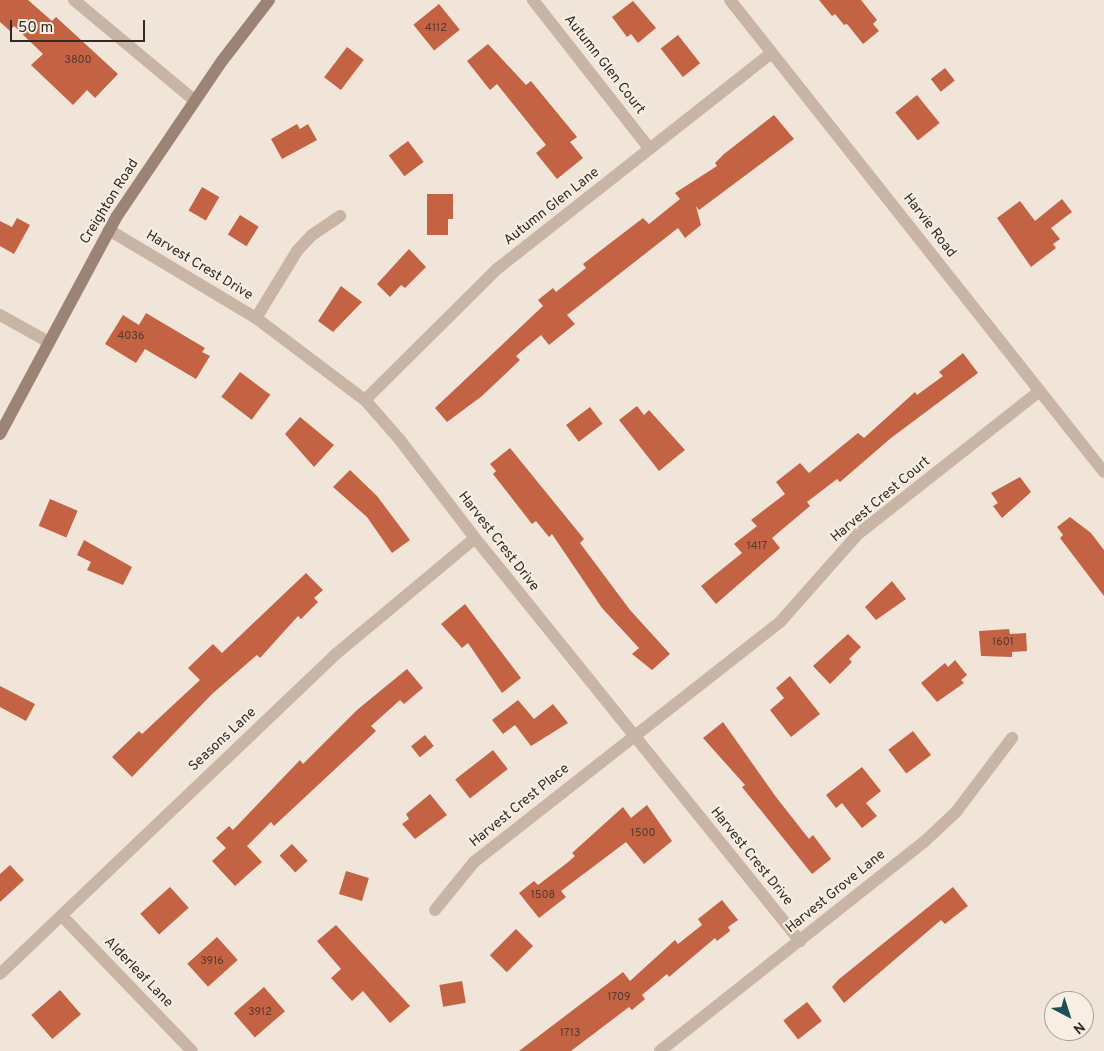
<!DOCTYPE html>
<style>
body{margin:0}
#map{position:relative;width:1104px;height:1051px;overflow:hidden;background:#f0e5d8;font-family:Overpass,sans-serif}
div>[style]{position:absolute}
.building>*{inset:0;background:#c36344;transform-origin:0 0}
.minor>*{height:12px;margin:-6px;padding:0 6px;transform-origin:6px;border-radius:6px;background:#c8b5a5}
.tertiary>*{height:12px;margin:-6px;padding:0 6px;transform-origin:6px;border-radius:6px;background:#c8b5a5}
.secondary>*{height:12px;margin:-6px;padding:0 6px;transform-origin:6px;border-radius:6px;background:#9b8476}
span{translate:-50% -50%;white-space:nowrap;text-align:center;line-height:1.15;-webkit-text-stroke:4px #f8efe4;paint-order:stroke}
.number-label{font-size:11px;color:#57382e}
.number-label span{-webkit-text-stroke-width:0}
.street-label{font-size:14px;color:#332a26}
.north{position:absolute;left:1044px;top:991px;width:50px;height:50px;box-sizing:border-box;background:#f8efe4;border:1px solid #a9a098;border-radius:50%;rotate:140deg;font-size:14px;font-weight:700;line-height:20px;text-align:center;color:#332a26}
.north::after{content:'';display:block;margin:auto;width:18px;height:22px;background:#1d5053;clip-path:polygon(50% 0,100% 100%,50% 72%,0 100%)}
.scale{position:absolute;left:10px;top:20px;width:135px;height:22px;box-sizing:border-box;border:2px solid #332a26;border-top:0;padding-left:6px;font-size:15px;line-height:18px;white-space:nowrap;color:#332a26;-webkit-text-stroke:4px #f8efe4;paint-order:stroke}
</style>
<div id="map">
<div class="building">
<i style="clip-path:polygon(0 0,28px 0,52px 21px,56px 17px,118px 74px,95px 98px,87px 90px,73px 105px,31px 65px,43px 54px,14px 26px,10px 31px,0 22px)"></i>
<i style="clip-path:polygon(819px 0,861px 0,877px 20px,873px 24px,879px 31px,863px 44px,847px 24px,844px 25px,835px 14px,832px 16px)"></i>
<i style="clip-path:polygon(633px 1px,656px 28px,638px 43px,631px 34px,627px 37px,612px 17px)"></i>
<i style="left:439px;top:4px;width:33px;height:33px;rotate:51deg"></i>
<i style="left:678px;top:35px;width:36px;height:22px;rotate:52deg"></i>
<i style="clip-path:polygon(488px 44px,526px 85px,531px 81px,577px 137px,570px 142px,583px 158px,557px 179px,536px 153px,546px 145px,497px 84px,490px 90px,467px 61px)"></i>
<i style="left:347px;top:47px;width:21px;height:38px;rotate:37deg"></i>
<i style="left:945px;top:68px;width:16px;height:18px;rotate:52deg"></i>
<i style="left:917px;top:95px;width:36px;height:28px;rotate:51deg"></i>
<i style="clip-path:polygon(774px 115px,794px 139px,699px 210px,696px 206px,701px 225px,685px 238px,678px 228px,567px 315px,575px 324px,549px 345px,541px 335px,516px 356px,520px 360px,482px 396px,447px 422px,435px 408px,543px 306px,538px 300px,553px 288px,556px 292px,586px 268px,583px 264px,643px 218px,649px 224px,680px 199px,675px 193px,717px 166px,715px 163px,724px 154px)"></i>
<i style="clip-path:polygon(297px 124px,300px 129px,308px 124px,317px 140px,282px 159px,271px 139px)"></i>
<i style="left:408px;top:141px;width:26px;height:24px;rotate:53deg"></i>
<i style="left:202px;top:187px;width:20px;height:27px;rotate:30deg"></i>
<i style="clip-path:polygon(427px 194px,453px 194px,453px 219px,448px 219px,448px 235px,427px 235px)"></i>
<i style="clip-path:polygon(1062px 199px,1072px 212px,1051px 228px,1060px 239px,1053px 244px,1056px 248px,1031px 267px,997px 218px,1020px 201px,1035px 221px)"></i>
<i style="left:240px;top:215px;width:22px;height:23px;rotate:32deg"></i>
<i style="clip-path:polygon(17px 218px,30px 225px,14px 254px,0 246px,0 221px,12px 227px)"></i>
<i style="clip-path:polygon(409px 249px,426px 267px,405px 288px,401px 285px,390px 297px,377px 284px)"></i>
<i style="clip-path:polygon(341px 286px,362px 302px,333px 332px,318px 321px)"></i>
<i style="clip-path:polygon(146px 313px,205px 348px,202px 352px,210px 356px,196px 379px,145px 349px,136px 363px,105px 344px,123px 315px,139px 325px)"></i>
<i style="clip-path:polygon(963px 353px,978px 373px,891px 438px,840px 482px,837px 479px,807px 502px,810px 506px,772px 538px,780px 548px,716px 604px,701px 586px,742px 553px,734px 544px,757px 526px,751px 520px,785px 494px,776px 482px,800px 463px,809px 473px,858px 433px,864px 438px,915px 392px,917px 395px,943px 376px,939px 372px)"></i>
<i style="left:240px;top:372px;width:38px;height:31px;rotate:37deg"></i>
<i style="clip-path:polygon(637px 406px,644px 415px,649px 410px,685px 450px,659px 471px,619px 420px)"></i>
<i style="left:590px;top:407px;width:21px;height:30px;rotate:53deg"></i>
<i style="clip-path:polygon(300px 417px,334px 445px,314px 467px,285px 434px)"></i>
<i style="clip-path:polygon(510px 448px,584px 539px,580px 543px,630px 610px,670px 654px,652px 670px,632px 654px,639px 648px,602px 608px,552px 534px,549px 537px,536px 521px,532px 524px,493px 474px,496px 471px,490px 464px)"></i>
<i style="clip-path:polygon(350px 470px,377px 496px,410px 540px,392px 553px,367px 517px,333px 487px)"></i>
<i style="clip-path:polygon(1020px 477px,1031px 492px,1002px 518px,993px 506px,998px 503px,991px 493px)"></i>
<i style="left:50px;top:499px;width:30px;height:29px;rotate:23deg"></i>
<i style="clip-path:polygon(1070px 517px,1091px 533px,1104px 550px,1104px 596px,1060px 538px,1063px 535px,1057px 527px)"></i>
<i style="clip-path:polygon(84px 540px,132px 567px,123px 585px,87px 570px,91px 562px,77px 555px)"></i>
<i style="clip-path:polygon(306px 573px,323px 590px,314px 598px,318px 602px,301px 619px,298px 616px,260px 658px,257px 655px,212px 694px,132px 777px,112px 757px,139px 731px,142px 734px,200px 680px,188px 668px,213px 644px,222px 653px)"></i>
<i style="clip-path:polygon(892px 581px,906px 599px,876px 620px,865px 607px)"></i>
<i style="clip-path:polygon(465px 604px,521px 678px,502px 693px,468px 643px,462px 648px,441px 624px)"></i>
<i style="clip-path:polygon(1009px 629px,1010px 634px,1026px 633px,1027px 651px,1012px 652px,1012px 657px,981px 656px,979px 631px)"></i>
<i style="clip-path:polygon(848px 634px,861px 647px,849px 659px,852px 662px,830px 684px,813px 666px)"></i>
<i style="clip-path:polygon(955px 660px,967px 675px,961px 680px,964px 683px,937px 702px,921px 683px,945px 663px,948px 667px)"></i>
<i style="clip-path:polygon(407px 669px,423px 688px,404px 704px,400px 700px,371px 726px,376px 731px,274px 826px,271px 822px,247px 846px,262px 862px,235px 886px,212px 861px,226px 848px,216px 838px,229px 826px,233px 830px,300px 760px,303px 764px,357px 710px)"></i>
<i style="clip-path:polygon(790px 676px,820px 714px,791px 737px,770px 710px,784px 698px,776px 688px)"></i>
<i style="clip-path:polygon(0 686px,35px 704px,26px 721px,0 707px)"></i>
<i style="clip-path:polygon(518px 700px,534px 719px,553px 704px,568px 723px,531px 746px,515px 725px,503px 734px,492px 720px)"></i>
<i style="clip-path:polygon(723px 722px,776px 797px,809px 839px,813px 835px,831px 859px,812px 874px,742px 787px,745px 785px,703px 738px)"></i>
<i style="left:913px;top:731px;width:30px;height:31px;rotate:53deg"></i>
<i style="left:425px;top:735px;width:14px;height:18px;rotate:51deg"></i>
<i style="left:493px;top:750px;width:24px;height:48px;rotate:52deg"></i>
<i style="clip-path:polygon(862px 767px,881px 791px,866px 803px,877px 816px,862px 828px,842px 803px,836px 808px,826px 795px)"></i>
<i style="clip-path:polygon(430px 794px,447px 815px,415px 839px,402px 824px,409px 819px,406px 814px)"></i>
<i style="clip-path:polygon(647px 805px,672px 841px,644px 864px,626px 842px,561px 891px,566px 897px,539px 918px,519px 893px,534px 881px,538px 885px,567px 863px,575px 856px,572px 853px,623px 807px,631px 818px)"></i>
<i style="left:292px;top:844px;width:23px;height:17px;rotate:47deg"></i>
<i style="clip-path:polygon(10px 865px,24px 880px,0 902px,0 874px)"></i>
<i style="left:346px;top:871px;width:24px;height:24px;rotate:17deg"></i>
<i style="left:170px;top:887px;width:28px;height:40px;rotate:48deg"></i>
<i style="clip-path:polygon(953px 887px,968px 906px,945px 924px,941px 920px,844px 1003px,832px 987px,838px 980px)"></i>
<i style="clip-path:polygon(722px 900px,738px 920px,728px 927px,730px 931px,717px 941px,715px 938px,669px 977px,667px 974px,642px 995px,645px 999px,632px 1010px,629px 1007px,571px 1051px,519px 1051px,623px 972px,630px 981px,675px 940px,678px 944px,702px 925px,698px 919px)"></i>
<i style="clip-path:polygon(336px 925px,410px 1006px,390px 1023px,363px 991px,352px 1001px,331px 978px,341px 969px,317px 941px)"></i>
<i style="left:516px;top:929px;width:24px;height:37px;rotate:45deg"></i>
<i style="left:217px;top:937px;width:31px;height:40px;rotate:48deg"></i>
<i style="left:462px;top:981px;width:22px;height:23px;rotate:80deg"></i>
<i style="left:264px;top:987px;width:32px;height:40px;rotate:49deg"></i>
<i style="left:60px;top:990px;width:32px;height:38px;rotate:49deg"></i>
<i style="left:807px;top:1002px;width:24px;height:30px;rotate:52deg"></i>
</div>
<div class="minor">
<i style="left:74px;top:0;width:156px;rotate:39.8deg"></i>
<i style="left:533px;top:0;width:189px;rotate:51.9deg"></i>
<i style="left:109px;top:230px;width:171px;rotate:30.9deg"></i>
<i style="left:256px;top:318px;width:136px;rotate:37deg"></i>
<i style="left:365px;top:400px;width:53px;rotate:48.8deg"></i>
<i style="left:400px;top:440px;width:123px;rotate:52.6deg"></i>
<i style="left:475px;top:538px;width:518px;rotate:51.12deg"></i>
<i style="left:0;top:315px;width:54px;rotate:29deg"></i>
<i style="left:256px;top:318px;width:79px;rotate:-58.5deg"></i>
<i style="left:297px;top:251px;width:22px;rotate:-47deg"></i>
<i style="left:312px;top:235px;width:34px;rotate:-34deg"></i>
<i style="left:365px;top:400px;width:186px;rotate:-44.8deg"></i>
<i style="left:497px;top:269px;width:349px;rotate:-38.2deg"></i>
<i style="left:435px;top:910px;width:62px;rotate:-50.9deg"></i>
<i style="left:474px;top:862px;width:390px;rotate:-38.1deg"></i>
<i style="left:781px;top:621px;width:116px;rotate:-48.5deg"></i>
<i style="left:858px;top:534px;width:231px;rotate:-38.2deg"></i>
<i style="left:62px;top:916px;width:187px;rotate:46.1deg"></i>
<i style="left:0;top:974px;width:464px;rotate:-43.6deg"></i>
<i style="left:336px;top:654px;width:181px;rotate:-39.8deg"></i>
<i style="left:660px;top:1051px;width:337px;rotate:-38.4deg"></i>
<i style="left:924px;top:842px;width:44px;rotate:-43.2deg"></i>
<i style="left:956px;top:812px;width:93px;rotate:-52.9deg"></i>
</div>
<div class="tertiary">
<i style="left:730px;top:0;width:602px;rotate:51.61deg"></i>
</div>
<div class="secondary">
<i style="left:0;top:434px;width:247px;rotate:-61.8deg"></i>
<i style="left:117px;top:216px;width:187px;rotate:-55.9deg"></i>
<i style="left:222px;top:61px;width:77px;rotate:-52.4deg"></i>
</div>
<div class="number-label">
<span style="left:436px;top:28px">4112</span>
<span style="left:78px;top:60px">3800</span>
<span style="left:131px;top:336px">4036</span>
<span style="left:757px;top:546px">1417</span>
<span style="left:1003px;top:642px">1601</span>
<span style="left:643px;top:833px">1500</span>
<span style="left:543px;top:895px">1508</span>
<span style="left:212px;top:961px">3916</span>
<span style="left:619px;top:997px">1709</span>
<span style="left:260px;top:1012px">3912</span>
<span style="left:570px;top:1033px">1713</span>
</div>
<div class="street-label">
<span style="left:604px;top:65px;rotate:52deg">Autumn Glen Court</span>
<span style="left:110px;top:202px;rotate:-58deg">Creighton Road</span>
<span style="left:552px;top:207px;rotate:-38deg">Autumn Glen Lane</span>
<span style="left:929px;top:226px;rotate:52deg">Harvie Road</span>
<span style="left:199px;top:266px;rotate:31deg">Harvest Crest Drive</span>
<span style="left:881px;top:500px;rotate:-40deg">Harvest Crest Court</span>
<span style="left:498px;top:542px;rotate:52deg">Harvest Crest Drive</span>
<span style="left:223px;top:740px;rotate:-43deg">Seasons Lane</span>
<span style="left:520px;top:806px;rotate:-39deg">Harvest Crest Place</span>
<span style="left:751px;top:857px;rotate:51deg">Harvest Crest Drive</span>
<span style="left:836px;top:892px;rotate:-39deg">Harvest Grove Lane</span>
<span style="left:138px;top:973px;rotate:46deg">Alderleaf Lane</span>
</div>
<div class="north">N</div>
<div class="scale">50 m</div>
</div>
